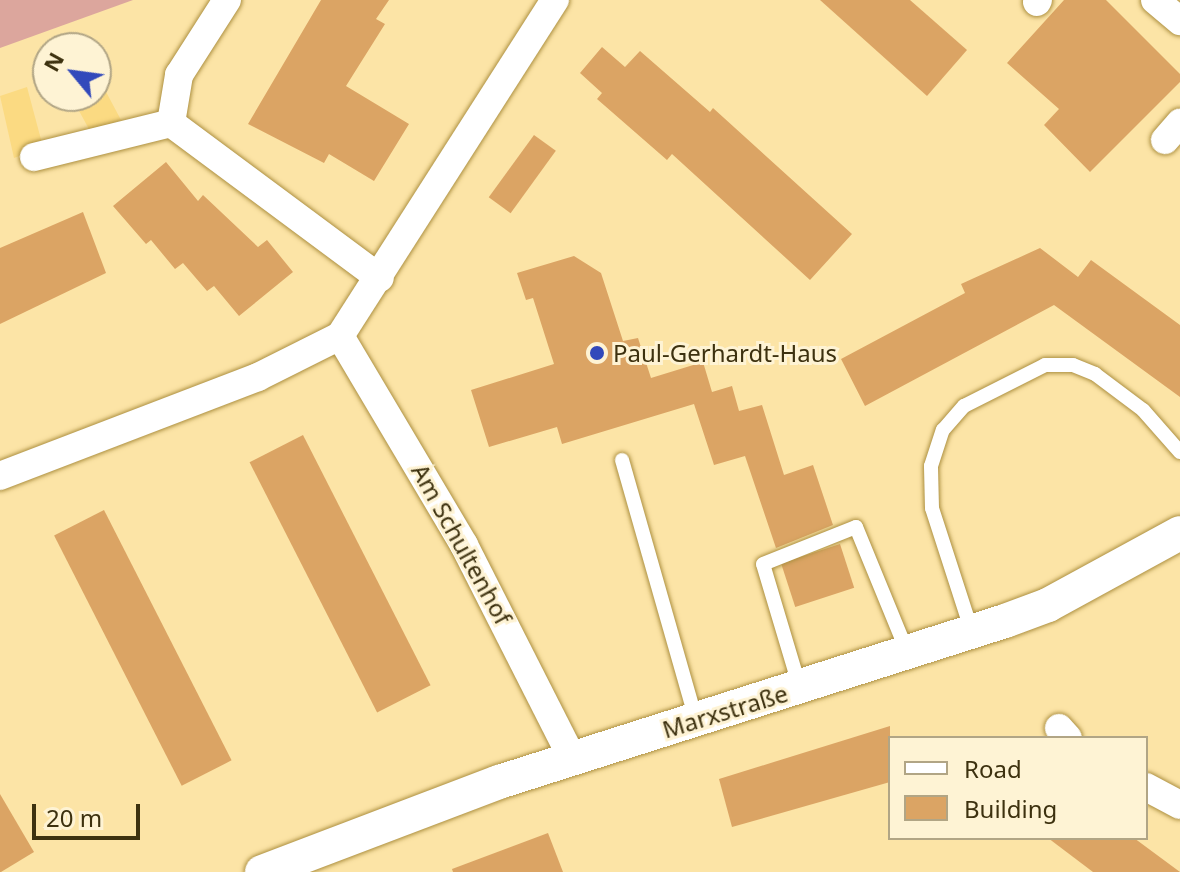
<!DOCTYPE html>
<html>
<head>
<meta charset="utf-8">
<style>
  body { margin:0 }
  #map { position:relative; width:1180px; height:872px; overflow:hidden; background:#fce4a6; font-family:"Noto Sans",sans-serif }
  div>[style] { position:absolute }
  .built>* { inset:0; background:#fbda82 }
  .green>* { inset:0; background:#dca69d }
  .building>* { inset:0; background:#dba464; transform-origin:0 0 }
  .roads { filter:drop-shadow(0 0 2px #ad9041) drop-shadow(0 0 2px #ad9041) }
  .service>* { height:14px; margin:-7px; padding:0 7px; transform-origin:7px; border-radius:7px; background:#fff }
  .minor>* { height:28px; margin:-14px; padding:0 14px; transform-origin:14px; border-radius:14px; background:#fff }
  .tertiary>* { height:34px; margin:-17px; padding:0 17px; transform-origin:17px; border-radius:17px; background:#fff }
  .dots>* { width:22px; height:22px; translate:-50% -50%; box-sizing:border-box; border:4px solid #fef3d4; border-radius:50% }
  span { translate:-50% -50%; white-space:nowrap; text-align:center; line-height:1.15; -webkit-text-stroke:6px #fef3d4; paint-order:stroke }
  .poi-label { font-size:24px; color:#3d310f }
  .left { translate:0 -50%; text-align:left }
  .street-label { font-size:24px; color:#3d310f }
  .legend { position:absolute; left:888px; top:736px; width:260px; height:104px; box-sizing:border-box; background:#fef3d4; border:2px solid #b1a585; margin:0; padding:10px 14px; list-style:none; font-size:24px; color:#3d310f }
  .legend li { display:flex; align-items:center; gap:16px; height:40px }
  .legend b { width:40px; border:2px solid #b1a585 }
  .north { position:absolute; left:32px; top:32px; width:80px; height:80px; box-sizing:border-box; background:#fef3d4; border:2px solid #b1a585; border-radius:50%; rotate:299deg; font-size:22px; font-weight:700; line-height:32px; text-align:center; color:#3d310f }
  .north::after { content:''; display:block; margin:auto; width:28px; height:36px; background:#3249bb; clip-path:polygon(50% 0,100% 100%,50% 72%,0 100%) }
  .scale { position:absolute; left:32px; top:804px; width:108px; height:36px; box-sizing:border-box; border:4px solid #3d310f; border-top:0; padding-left:10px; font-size:24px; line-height:28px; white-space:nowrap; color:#3d310f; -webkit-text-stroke:6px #fef3d4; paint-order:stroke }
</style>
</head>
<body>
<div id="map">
  <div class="built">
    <div style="clip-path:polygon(96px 73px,121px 120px,90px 131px,71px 96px,96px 96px)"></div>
    <div style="clip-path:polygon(27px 87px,43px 147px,14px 158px,0 96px)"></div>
  </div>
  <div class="green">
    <div style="clip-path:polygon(0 0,133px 0,0 48px)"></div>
  </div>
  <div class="building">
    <div style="clip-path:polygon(321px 0,389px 0,376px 19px,385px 24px,346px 86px,409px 124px,374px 181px,329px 154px,324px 163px,248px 124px)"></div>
    <div style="clip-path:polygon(820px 0,910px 0,967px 50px,927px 96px)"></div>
    <div style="clip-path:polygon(1064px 0,1106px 0,1180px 74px,1180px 82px,1090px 172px,1044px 125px,1059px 109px,1007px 63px)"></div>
    <div style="clip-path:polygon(602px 47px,625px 67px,640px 51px,710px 112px,713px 108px,852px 234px,810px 280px,672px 154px,667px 160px,597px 99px,602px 93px,580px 73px)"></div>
    <div style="left:534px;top:135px;width:27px;height:77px;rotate:36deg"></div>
    <div style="clip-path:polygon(166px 162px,198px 201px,203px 195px,258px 247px,267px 240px,293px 272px,239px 316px,214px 286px,207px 291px,183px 263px,175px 269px,151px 240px,146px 244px,113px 206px)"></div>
    <div style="clip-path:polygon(83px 212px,106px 273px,0 324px,0 248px)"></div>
    <div style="clip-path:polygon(1040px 248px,1078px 277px,1091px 260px,1180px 325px,1180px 397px,1054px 305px,865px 406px,841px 359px,965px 293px,961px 284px)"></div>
    <div style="clip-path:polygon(574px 256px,601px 273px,623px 341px,638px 338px,651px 378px,703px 362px,712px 392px,732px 386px,739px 411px,762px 405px,784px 475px,813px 465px,833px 525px,776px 548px,745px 456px,714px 465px,694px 404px,562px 444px,557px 427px,489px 447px,471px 390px,554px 364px,533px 298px,526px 300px,517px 273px)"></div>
    <div style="left:303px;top:435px;width:281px;height:60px;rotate:63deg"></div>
    <div style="left:104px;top:510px;width:281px;height:56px;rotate:63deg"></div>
    <div style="left:840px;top:544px;width:46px;height:62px;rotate:72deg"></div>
    <div style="clip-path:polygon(890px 726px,890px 782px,732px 827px,719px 779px)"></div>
    <div style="clip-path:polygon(0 794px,34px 852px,1px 872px,0 872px)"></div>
    <div style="clip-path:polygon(548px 833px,563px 872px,453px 872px,452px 869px)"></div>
    <div style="clip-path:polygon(1048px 838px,1134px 838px,1180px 872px,1093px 872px)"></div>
  </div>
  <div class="roads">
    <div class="service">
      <div style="left:622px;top:460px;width:269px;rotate:74.1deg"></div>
      <div style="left:972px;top:632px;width:130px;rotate:-107.9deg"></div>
      <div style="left:932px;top:508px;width:42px;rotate:-91.4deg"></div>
      <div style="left:931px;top:466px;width:38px;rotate:-72deg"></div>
      <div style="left:943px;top:430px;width:32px;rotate:-49deg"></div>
      <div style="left:964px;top:406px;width:91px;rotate:-26.8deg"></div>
      <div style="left:1045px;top:365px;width:28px"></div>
      <div style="left:1073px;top:365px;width:24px;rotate:22deg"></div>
      <div style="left:1095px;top:374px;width:60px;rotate:36.9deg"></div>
      <div style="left:1143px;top:410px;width:56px;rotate:48.6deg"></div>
      <div style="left:800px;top:688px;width:129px;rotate:-106.6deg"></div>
      <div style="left:763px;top:564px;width:100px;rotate:-21.7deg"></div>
      <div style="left:856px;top:527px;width:137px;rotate:67.7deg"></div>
    </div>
    <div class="minor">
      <div style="left:1155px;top:0;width:33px;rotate:40deg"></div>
      <div style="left:1037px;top:2px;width:2px;rotate:-63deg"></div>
      <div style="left:171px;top:123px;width:260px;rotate:36.6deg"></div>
      <div style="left:171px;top:123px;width:49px;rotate:-80.5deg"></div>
      <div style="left:179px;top:75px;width:89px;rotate:-57.4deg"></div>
      <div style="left:1165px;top:140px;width:23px;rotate:-49deg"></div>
      <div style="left:34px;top:157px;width:141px;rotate:-13.9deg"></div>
      <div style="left:340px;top:336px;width:243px;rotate:59.3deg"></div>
      <div style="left:464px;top:545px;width:239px;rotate:63.1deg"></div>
      <div style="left:0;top:476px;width:276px;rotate:-21deg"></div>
      <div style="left:258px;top:377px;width:92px;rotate:-26.6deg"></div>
      <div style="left:340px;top:336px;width:399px;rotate:-57.4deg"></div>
      <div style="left:1059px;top:728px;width:13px;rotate:48deg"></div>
      <div style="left:1146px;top:787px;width:38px;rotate:28deg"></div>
    </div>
    <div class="tertiary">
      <div style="left:262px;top:872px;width:254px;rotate:-20.8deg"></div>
      <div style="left:499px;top:782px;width:531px;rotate:-17.65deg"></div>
      <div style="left:1005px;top:621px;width:46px;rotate:-20.4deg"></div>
      <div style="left:1048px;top:605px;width:150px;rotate:-28.6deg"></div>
    </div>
  </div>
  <div class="dots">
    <div style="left:597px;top:353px;background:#3249bb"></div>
  </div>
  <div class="poi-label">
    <span class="left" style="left:613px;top:353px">Paul-Gerhardt-Haus</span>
  </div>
  <div class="street-label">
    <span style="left:462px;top:544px;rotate:61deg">Am Schultenhof</span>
    <span style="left:725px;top:711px;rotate:-17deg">Marxstraße</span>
  </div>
  <ul class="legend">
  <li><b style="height:10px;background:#fff"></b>Road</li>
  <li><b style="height:22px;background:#dba464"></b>Building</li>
  </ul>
  <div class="north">N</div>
  <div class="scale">20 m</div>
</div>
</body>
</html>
